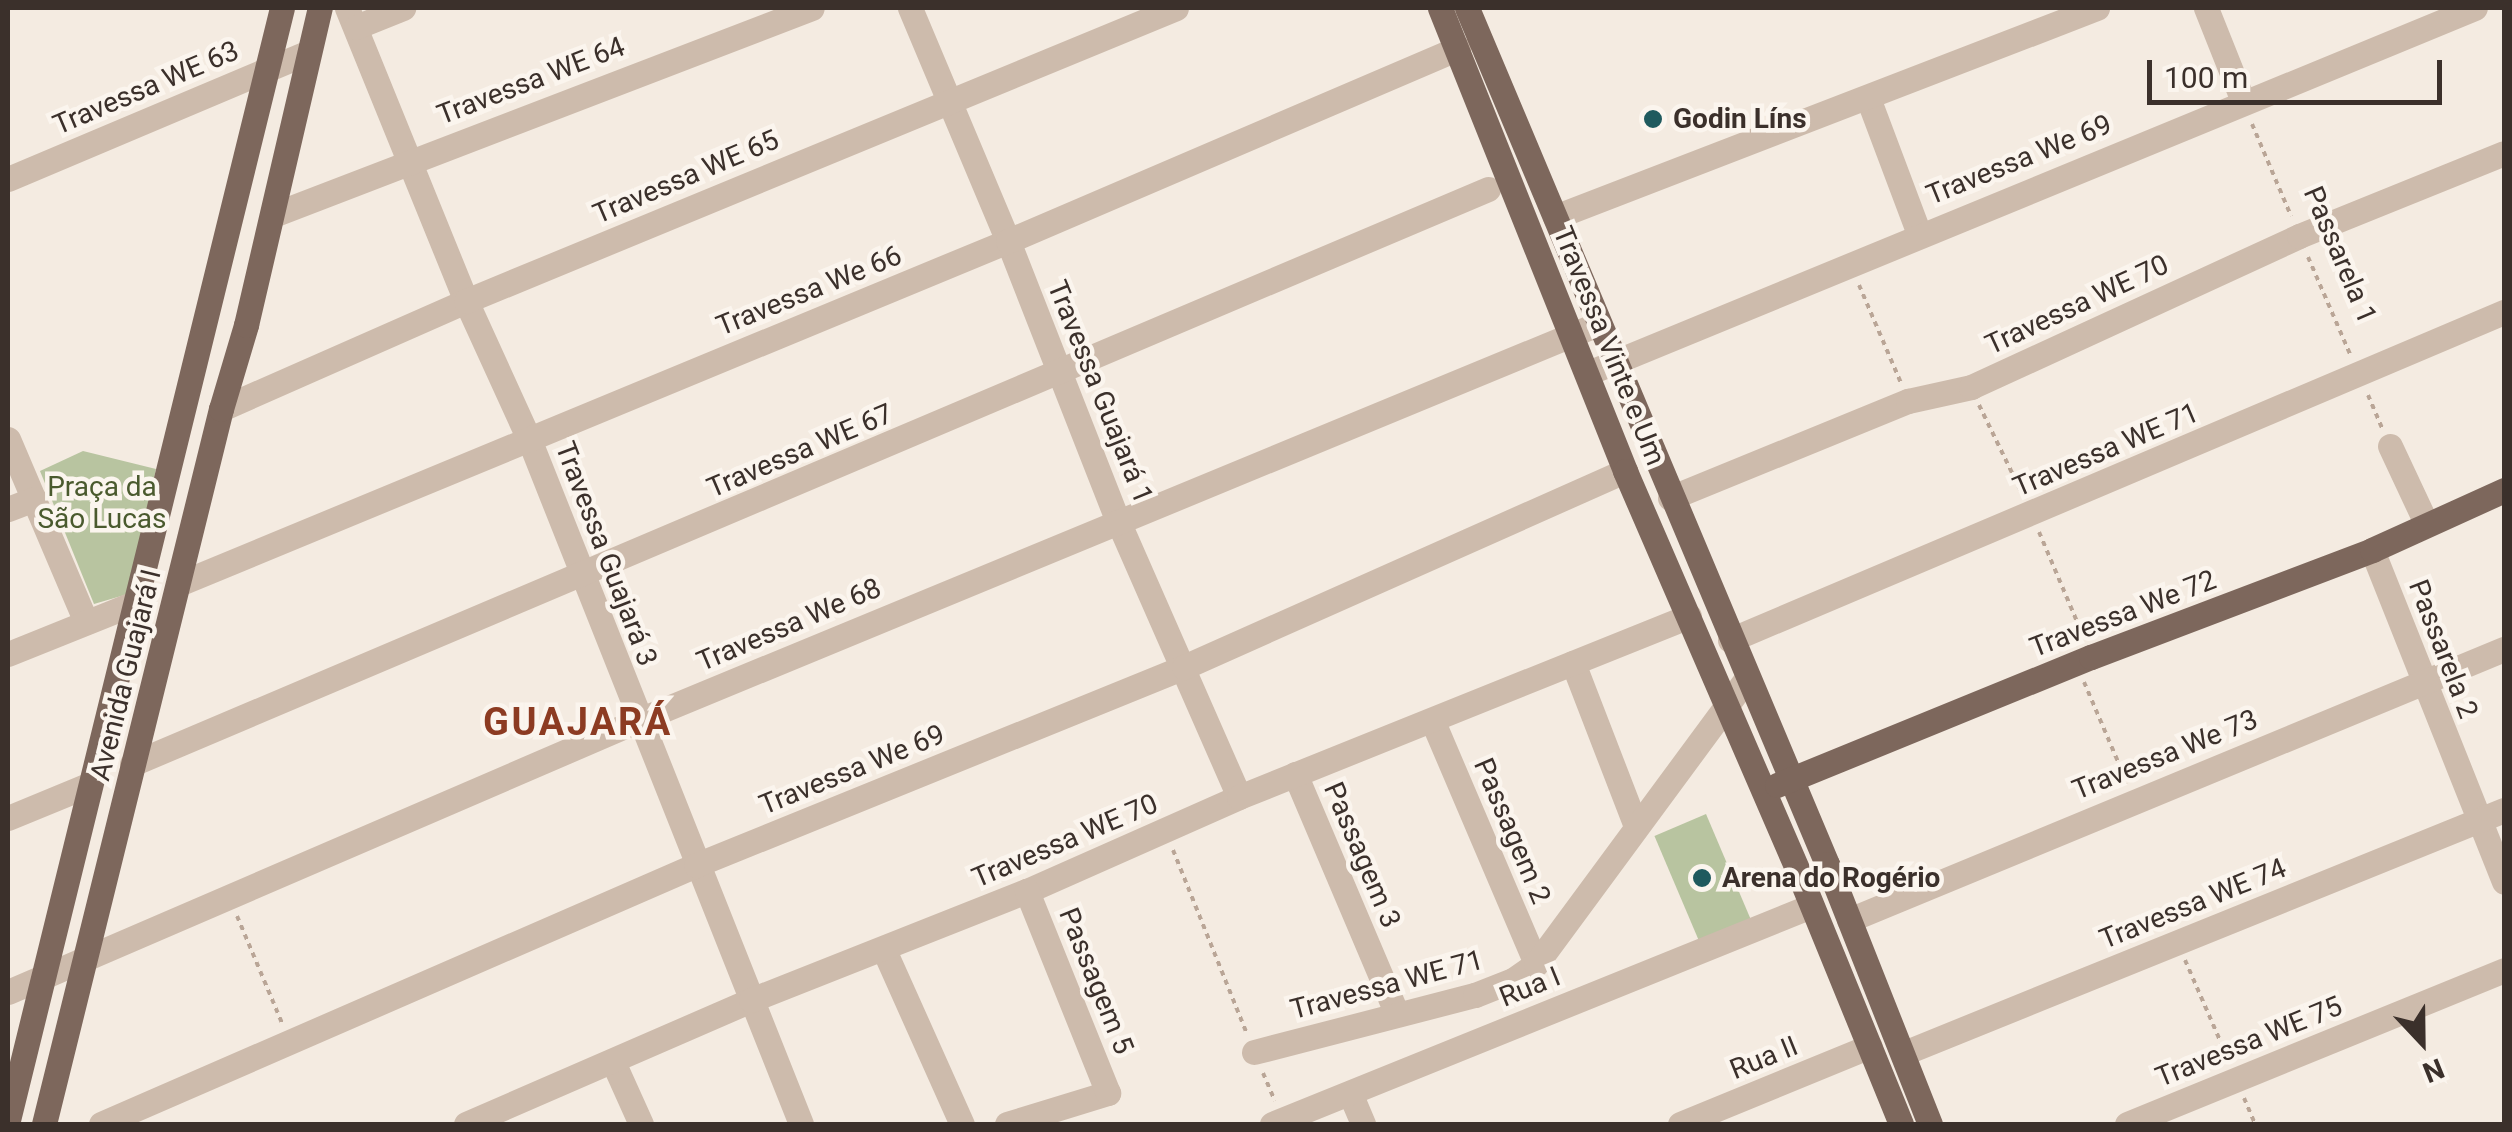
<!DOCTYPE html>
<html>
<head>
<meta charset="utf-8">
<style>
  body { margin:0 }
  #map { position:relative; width:2512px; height:1132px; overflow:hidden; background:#f4ebe1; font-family:Roboto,sans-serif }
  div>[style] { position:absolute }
  .green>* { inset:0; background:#b8c4a0; transform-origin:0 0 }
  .path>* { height:4px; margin-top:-2px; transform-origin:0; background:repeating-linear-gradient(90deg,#b9a596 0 5px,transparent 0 10px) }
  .minor>* { height:25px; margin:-12.5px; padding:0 12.5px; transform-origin:12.5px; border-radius:12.5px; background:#cdbbac }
  .major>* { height:25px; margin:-12.5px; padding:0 12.5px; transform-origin:12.5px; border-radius:12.5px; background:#7d675c }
  .dots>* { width:28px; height:28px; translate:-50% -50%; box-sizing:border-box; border:5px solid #fbf5ee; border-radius:50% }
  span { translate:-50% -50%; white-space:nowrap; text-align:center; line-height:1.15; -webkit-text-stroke:9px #fbf5ee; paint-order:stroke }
  .street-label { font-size:28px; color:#3b302b }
  .poi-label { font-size:28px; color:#3b302b; font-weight:700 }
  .left { translate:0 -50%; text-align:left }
  .park-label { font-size:28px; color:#4a5a2e }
  .district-label { font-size:38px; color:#8c3b22; font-weight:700; letter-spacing:2.5px }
  .frame { position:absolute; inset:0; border:10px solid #3b302b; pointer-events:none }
  .north { position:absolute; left:2372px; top:992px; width:100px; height:100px; -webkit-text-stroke:8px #fbf5ee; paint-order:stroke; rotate:158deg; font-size:28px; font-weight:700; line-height:40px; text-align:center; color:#3b302b }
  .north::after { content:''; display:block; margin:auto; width:35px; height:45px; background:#3b302b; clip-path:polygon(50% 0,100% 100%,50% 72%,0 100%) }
  .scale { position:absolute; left:2147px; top:60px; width:295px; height:45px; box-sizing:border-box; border:5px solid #3b302b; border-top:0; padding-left:12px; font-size:30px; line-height:35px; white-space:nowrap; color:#3b302b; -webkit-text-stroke:8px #fbf5ee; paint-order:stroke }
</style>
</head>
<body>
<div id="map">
  <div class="green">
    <div style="clip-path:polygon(83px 451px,156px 469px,128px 594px,94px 604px,40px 471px)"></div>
    <div style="left:1706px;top:814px;width:116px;height:56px;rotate:67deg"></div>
  </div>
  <div class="path">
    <div style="left:2252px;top:124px;width:100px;rotate:67deg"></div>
    <div style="left:2308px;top:257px;width:106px;rotate:66.6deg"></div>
    <div style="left:1859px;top:285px;width:107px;rotate:66.8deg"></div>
    <div style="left:2368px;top:395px;width:36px;rotate:67deg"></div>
    <div style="left:1979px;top:405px;width:96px;rotate:64deg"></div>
    <div style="left:2039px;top:532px;width:115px;rotate:67deg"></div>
    <div style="left:2084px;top:682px;width:110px;rotate:66.9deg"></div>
    <div style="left:1173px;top:850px;width:196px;rotate:68.1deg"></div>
    <div style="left:237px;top:916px;width:116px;rotate:67.2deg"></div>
    <div style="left:2185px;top:960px;width:110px;rotate:66.5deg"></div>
    <div style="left:1263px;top:1073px;width:30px;rotate:67deg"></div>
    <div style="left:2244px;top:1098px;width:28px;rotate:67deg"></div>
  </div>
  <div class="minor">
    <div style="left:347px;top:8px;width:316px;rotate:67.9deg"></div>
    <div style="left:466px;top:301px;width:152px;rotate:65.5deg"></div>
    <div style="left:529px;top:439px;width:737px;rotate:68.34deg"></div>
    <div style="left:910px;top:8px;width:253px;rotate:67.2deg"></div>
    <div style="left:1008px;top:241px;width:301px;rotate:68.6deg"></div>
    <div style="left:1118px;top:521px;width:301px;rotate:66.3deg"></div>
    <div style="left:2206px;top:8px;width:100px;rotate:68.3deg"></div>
    <div style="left:356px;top:27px;width:51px;rotate:-22deg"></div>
    <div style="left:1868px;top:98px;width:145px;rotate:69.4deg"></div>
    <div style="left:8px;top:179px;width:324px;rotate:-22.9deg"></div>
    <div style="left:273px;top:215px;width:577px;rotate:-21.01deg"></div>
    <div style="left:1555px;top:217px;width:581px;rotate:-21.09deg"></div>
    <div style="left:1588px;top:373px;width:959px;rotate:-22.37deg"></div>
    <div style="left:221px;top:409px;width:268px;rotate:-23.8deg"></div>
    <div style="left:466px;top:301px;width:768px;rotate:-22.42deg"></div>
    <div style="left:8px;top:439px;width:199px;rotate:66.9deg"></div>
    <div style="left:2390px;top:446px;width:85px;rotate:64.9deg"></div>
    <div style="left:1670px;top:498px;width:257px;rotate:-22.2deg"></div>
    <div style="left:1908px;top:401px;width:65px;rotate:-12.5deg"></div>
    <div style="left:1971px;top:387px;width:361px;rotate:-24.7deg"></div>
    <div style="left:2299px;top:236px;width:221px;rotate:-22deg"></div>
    <div style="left:8px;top:509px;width:28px;rotate:-21deg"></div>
    <div style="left:2372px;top:550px;width:357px;rotate:68.3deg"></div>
    <div style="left:181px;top:583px;width:895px;rotate:-22.47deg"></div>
    <div style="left:1008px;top:241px;width:490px;rotate:-23.2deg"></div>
    <div style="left:1730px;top:640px;width:841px;rotate:-22.97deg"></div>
    <div style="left:8px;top:654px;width:137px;rotate:-21.9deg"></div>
    <div style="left:1573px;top:663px;width:175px;rotate:68.9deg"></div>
    <div style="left:1433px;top:722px;width:263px;rotate:66.9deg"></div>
    <div style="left:132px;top:764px;width:1473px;rotate:-22.98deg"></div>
    <div style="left:1295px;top:774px;width:261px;rotate:67deg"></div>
    <div style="left:8px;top:818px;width:87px;rotate:-22.4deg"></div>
    <div style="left:1849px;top:920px;width:709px;rotate:-22.48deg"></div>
    <div style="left:884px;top:950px;width:191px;rotate:65.9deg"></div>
    <div style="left:8px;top:992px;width:687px;rotate:-23.32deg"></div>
    <div style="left:639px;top:720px;width:1038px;rotate:-22.44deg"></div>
    <div style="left:1254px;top:1052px;width:228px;rotate:-14.5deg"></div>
    <div style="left:1475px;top:995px;width:41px;rotate:-21.5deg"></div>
    <div style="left:1513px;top:980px;width:28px;rotate:-35deg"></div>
    <div style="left:1536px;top:964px;width:354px;rotate:-53.6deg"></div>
    <div style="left:1904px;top:1053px;width:647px;rotate:-22.05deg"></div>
    <div style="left:614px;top:1064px;width:66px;rotate:65.8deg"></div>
    <div style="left:1350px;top:1093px;width:34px;rotate:67deg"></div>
    <div style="left:101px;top:1124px;width:649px;rotate:-23.52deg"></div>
    <div style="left:696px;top:865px;width:527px;rotate:-22.08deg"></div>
    <div style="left:1184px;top:667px;width:483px;rotate:-24deg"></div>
    <div style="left:466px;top:1124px;width:311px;rotate:-23.5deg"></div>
    <div style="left:751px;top:1000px;width:297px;rotate:-21.6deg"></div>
    <div style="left:1027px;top:891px;width:232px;rotate:-23.9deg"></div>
    <div style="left:1239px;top:797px;width:485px;rotate:-21.9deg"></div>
    <div style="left:1007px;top:1124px;width:106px;rotate:-17.1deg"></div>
    <div style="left:1108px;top:1093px;width:218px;rotate:-111.9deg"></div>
    <div style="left:1272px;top:1124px;width:581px;rotate:-22.02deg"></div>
    <div style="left:1680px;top:1124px;width:205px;rotate:-22.3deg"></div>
    <div style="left:2127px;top:1124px;width:407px;rotate:-22.2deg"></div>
  </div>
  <div class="major">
    <div style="left:1440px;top:8px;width:499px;rotate:68.2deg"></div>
    <div style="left:1625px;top:471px;width:439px;rotate:66.6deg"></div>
    <div style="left:1799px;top:874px;width:270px;rotate:67.8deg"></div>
    <div style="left:1467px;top:8px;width:929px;rotate:67.19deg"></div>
    <div style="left:1827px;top:864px;width:280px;rotate:68.4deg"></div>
    <div style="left:1777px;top:785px;width:339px;rotate:-22.2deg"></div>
    <div style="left:2091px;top:657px;width:301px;rotate:-20.8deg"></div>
    <div style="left:2372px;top:550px;width:145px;rotate:-24.4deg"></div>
    <div style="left:8px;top:1120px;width:1145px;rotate:-76.16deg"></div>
    <div style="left:44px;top:1124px;width:737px;rotate:-76.1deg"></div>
    <div style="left:221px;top:409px;width:88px;rotate:-73.4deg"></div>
    <div style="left:246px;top:325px;width:326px;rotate:-76.9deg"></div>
  </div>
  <div class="dots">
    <div style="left:1653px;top:119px;background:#1f5a5e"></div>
    <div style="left:1702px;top:878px;background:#1f5a5e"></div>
  </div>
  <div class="street-label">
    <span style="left:531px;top:81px;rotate:-21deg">Travessa WE 64</span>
    <span style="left:146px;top:88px;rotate:-23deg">Travessa WE 63</span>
    <span style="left:2019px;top:160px;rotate:-22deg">Travessa We 69</span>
    <span style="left:686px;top:177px;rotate:-23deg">Travessa WE 65</span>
    <span style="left:2340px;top:255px;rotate:67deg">Passarela 1</span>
    <span style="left:809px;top:291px;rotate:-22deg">Travessa We 66</span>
    <span style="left:2077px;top:305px;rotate:-25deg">Travessa WE 70</span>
    <span style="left:1609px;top:346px;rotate:68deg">Travessa Vinte e Um</span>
    <span style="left:1100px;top:392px;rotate:68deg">Travessa Guajará 1</span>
    <span style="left:2106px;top:450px;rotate:-23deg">Travessa WE 71</span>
    <span style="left:800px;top:451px;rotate:-23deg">Travessa WE 67</span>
    <span style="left:606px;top:554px;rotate:69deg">Travessa Guajará 3</span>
    <span style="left:2123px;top:614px;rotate:-21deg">Travessa We 72</span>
    <span style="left:789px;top:625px;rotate:-23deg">Travessa We 68</span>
    <span style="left:2443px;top:649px;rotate:69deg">Passarela 2</span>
    <span style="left:126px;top:675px;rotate:-76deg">Avenida Guajará I</span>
    <span style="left:2165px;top:755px;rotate:-22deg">Travessa We 73</span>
    <span style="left:852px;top:770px;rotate:-22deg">Travessa We 69</span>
    <span style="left:1512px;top:831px;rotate:67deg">Passagem 2</span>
    <span style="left:1065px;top:841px;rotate:-23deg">Travessa WE 70</span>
    <span style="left:1362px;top:855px;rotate:67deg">Passagem 3</span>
    <span style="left:2193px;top:904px;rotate:-22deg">Travessa WE 74</span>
    <span style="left:1096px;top:981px;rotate:68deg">Passagem 5</span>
    <span style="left:1387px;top:985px;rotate:-15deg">Travessa WE 71</span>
    <span style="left:1530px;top:987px;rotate:-22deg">Rua I</span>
    <span style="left:2249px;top:1042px;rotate:-22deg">Travessa WE 75</span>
    <span style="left:1764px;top:1058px;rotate:-22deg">Rua II</span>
  </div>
  <div class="poi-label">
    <span class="left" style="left:1673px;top:119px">Godin Líns</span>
    <span class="left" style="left:1722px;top:878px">Arena do Rogério</span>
  </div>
  <div class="park-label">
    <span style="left:102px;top:503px">Praça da<br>São Lucas</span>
  </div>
  <div class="district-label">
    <span style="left:578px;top:723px">GUAJARÁ</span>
  </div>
  <div class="frame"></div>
  <div class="north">N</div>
  <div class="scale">100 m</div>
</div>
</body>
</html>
